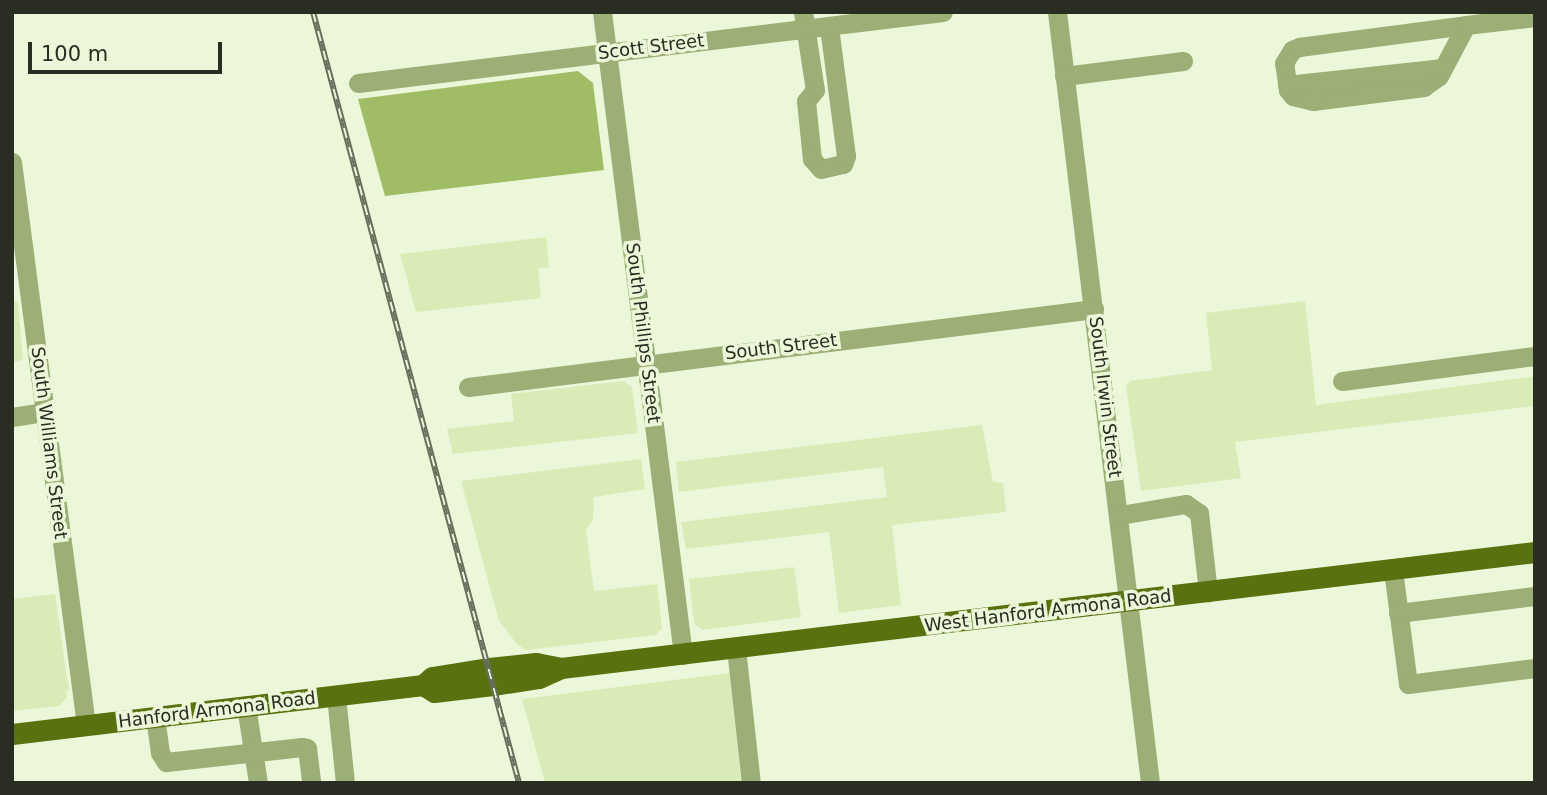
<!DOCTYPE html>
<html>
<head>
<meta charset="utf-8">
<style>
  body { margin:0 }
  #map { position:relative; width:1547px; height:795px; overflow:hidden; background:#ebf7d8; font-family:"DejaVu Sans",sans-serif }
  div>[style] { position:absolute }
  .green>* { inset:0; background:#d9ecb8 }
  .water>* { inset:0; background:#a0bd65 }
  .minor>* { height:19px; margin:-9.5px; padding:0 9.5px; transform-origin:9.5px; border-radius:9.5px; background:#9baf76 }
  .major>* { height:21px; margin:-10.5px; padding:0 10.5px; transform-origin:10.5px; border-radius:10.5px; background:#597210 }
  .rail>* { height:6px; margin-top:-3px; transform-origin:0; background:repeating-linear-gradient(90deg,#ebf7d8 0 10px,#676e5c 0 20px); box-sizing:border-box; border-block:2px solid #676e5c }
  span { translate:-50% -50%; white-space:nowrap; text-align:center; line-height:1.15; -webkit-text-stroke:7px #ebf7d8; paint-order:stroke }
  .street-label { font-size:18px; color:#292d22 }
  .frame { position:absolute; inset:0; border:14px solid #292d22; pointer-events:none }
  .scale { position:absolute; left:28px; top:42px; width:194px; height:32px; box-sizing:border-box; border:4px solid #292d22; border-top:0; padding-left:9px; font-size:21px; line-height:24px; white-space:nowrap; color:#292d22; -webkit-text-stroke:5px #ebf7d8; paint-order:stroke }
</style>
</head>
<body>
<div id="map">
  <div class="green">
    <div style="clip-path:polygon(546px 237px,549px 267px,538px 269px,541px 298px,416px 312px,400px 254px)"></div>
    <div style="clip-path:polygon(12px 301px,18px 301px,23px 360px,12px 362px)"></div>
    <div style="clip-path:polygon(1305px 301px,1316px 405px,1535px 376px,1535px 406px,1235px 442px,1241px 478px,1141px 491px,1126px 386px,1130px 381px,1212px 370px,1206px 313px)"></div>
    <div style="clip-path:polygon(623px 381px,632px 387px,638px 433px,453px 454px,447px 429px,514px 421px,511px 394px)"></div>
    <div style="clip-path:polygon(982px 425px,993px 482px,1003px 483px,1006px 512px,892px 525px,901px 605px,839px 613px,829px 532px,686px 549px,681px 522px,887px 497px,883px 467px,679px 492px,676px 462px)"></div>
    <div style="clip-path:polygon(641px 459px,645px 489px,594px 497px,593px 520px,586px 530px,594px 591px,657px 584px,662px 628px,656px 635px,526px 650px,517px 644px,499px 621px,461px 481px)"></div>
    <div style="clip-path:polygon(794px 567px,801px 617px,703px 630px,694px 624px,689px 579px)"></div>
    <div style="clip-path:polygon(55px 594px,69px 691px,66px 691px,67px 697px,59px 706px,12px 711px,12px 599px)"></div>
    <div style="clip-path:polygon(730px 673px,741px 783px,545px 783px,522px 699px)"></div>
  </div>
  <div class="water">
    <div style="clip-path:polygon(578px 71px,593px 83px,604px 170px,385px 196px,358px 99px)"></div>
  </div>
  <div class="minor">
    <div style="left:602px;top:12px;width:648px;rotate:82.82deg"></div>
    <div style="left:803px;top:12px;width:79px;rotate:81.3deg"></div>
    <div style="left:815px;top:90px;width:14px;rotate:129deg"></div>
    <div style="left:806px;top:101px;width:58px;rotate:84.1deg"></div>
    <div style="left:812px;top:159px;width:13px;rotate:48deg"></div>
    <div style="left:821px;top:169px;width:23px;rotate:-13deg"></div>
    <div style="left:843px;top:164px;width:9px;rotate:-69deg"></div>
    <div style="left:846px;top:156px;width:131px;rotate:-97.5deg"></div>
    <div style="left:1057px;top:12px;width:777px;rotate:83.12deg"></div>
    <div style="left:1466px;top:25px;width:58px;rotate:117.9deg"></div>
    <div style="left:1439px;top:76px;width:19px;rotate:144deg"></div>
    <div style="left:1424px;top:87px;width:112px;rotate:172.8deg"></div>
    <div style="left:1313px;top:101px;width:21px;rotate:-166deg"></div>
    <div style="left:1293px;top:96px;width:8px;rotate:-130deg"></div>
    <div style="left:1288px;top:90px;width:27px;rotate:-98deg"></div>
    <div style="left:1284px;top:63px;width:15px;rotate:-58deg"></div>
    <div style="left:1292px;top:50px;width:8px;rotate:-23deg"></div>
    <div style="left:1299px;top:47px;width:168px;rotate:-7.5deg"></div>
    <div style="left:1466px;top:25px;width:69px;rotate:-6.6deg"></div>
    <div style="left:1064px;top:76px;width:120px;rotate:-7.2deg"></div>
    <div style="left:358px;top:83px;width:589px;rotate:-6.92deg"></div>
    <div style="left:1287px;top:85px;width:157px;rotate:-6.2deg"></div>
    <div style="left:12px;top:162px;width:568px;rotate:82.51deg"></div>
    <div style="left:1342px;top:381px;width:195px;rotate:-7.4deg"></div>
    <div style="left:468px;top:387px;width:631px;rotate:-7.1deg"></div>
    <div style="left:12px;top:417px;width:33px;rotate:-9deg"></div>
    <div style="left:1120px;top:515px;width:67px;rotate:-9.5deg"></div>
    <div style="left:1186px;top:504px;width:16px;rotate:35deg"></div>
    <div style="left:1199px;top:513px;width:80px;rotate:83.5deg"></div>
    <div style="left:1393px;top:570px;width:115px;rotate:82.5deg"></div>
    <div style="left:1408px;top:684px;width:128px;rotate:-7.2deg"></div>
    <div style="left:1398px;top:613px;width:138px;rotate:-7.1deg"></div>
    <div style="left:736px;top:648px;width:136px;rotate:83.7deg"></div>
    <div style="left:336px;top:696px;width:87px;rotate:84.1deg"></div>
    <div style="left:246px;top:706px;width:78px;rotate:81.1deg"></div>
    <div style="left:155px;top:717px;width:36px;rotate:82deg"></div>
    <div style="left:160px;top:753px;width:11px;rotate:56deg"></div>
    <div style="left:166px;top:762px;width:137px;rotate:-6.3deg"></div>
    <div style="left:302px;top:747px;width:5px;rotate:11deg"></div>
    <div style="left:307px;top:748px;width:35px;rotate:83deg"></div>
  </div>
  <div class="major">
    <div style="left:423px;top:685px;width:13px;rotate:32deg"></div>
    <div style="left:434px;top:692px;width:59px;rotate:-6.8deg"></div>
    <div style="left:493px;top:685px;width:47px;rotate:-8.7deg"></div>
    <div style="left:539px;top:678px;width:24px;rotate:-24deg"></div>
    <div style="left:561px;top:668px;width:981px;rotate:-6.79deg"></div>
    <div style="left:12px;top:734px;width:414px;rotate:-6.8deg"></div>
    <div style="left:423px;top:685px;width:12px;rotate:-42deg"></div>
    <div style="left:432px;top:677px;width:58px;rotate:-9deg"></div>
    <div style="left:489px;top:668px;width:47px;rotate:-6.1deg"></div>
    <div style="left:536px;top:663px;width:25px;rotate:11deg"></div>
  </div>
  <div class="rail">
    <div style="left:313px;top:12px;width:798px;rotate:75.04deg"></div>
  </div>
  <div class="street-label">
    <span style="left:651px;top:47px;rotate:-7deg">Scott Street</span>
    <span style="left:643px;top:333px;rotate:83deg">South Phillips Street</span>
    <span style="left:781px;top:347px;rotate:-7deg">South Street</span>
    <span style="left:1105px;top:397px;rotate:83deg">South Irwin Street</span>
    <span style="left:49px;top:443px;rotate:83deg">South Williams Street</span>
    <span style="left:1048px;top:611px;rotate:-7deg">West Hanford Armona Road</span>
    <span style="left:217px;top:710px;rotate:-7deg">Hanford Armona Road</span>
  </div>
  <div class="frame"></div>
  <div class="scale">100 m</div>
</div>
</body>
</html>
